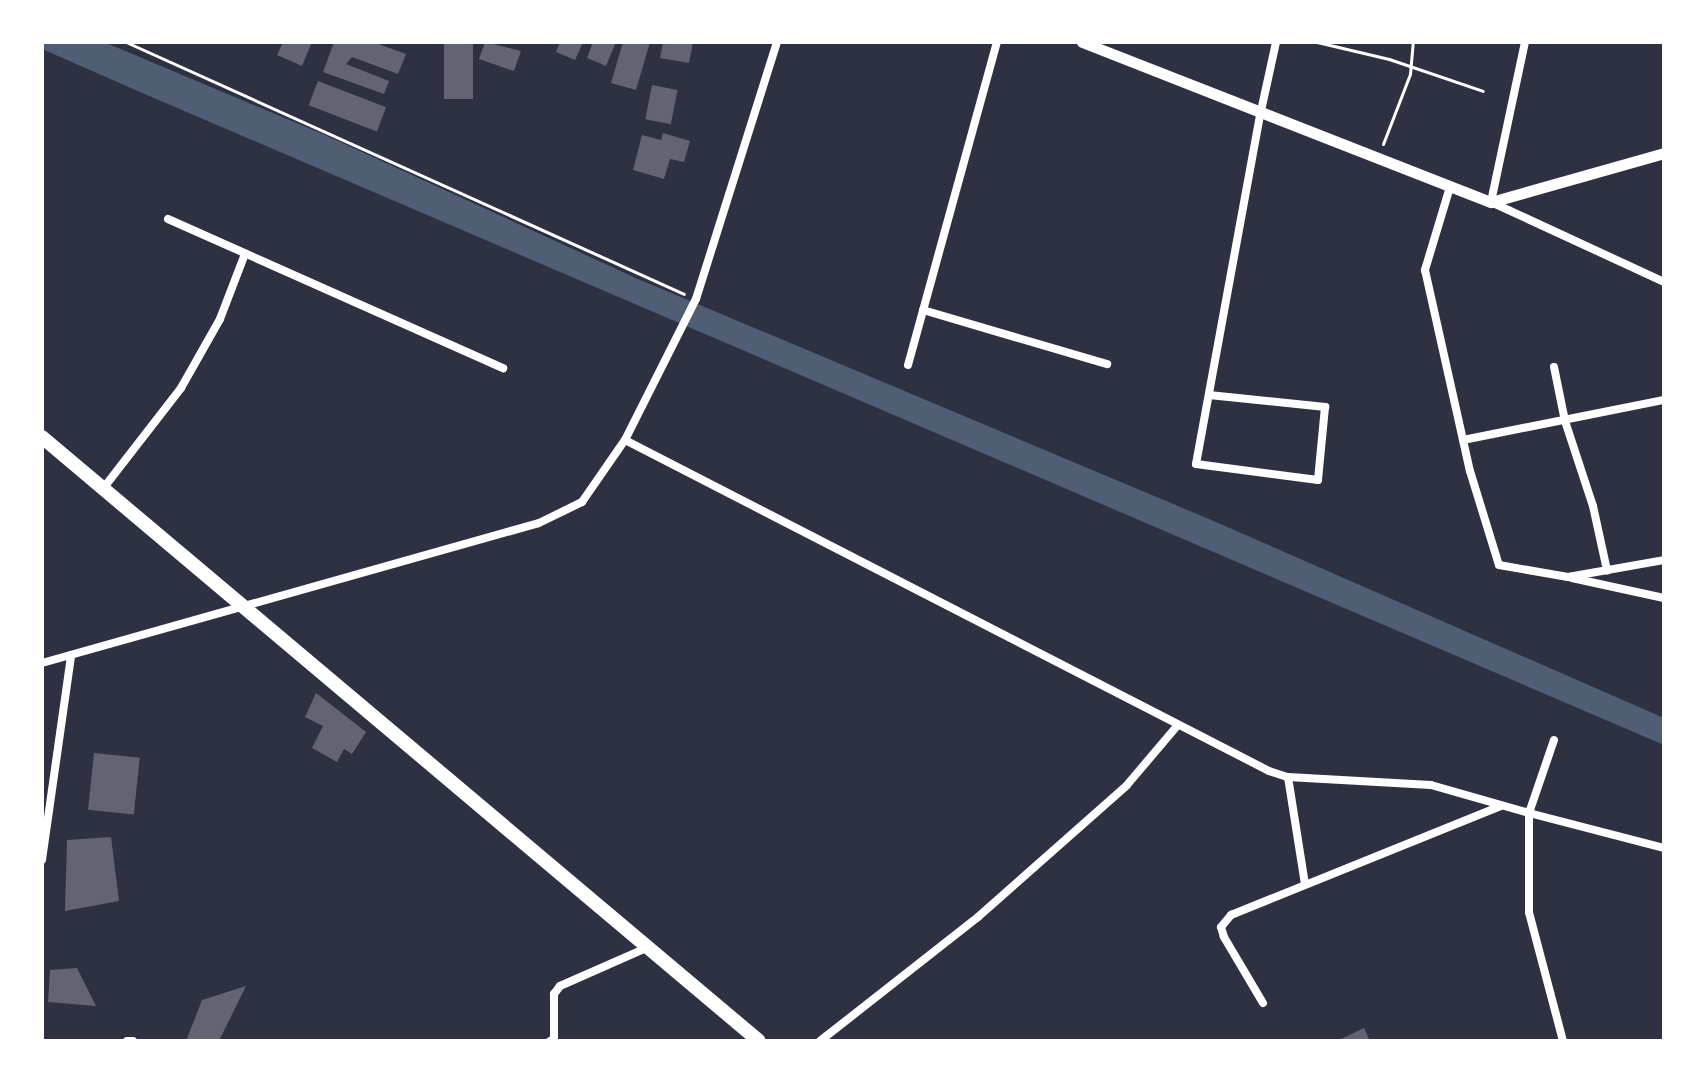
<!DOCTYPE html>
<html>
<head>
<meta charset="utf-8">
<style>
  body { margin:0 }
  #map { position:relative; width:1706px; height:1083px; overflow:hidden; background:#2d3142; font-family:"Open Sans",sans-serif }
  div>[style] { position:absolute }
  .water>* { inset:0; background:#4f5d75 }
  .building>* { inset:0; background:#626471; transform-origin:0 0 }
  .path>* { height:3px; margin:-1.5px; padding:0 1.5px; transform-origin:1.5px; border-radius:1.5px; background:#fff }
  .minor>* { height:8px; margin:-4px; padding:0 4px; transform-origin:4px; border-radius:4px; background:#fff }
  .tertiary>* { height:11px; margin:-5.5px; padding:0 5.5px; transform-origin:5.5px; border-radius:5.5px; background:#fff }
  .primary>* { height:14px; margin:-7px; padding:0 7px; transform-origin:7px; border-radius:7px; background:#fff }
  span { translate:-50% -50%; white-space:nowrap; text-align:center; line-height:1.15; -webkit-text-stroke:8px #fff; paint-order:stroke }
  .frame { position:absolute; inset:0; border:44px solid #fff; pointer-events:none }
</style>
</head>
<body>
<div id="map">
  <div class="water">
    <div style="clip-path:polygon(42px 42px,104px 42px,325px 135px,638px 279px,1209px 519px,1664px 718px,1664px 745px,140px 92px,42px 49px)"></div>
  </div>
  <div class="building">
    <div style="clip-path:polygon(283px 42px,312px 42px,302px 66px,277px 55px)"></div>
    <div style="clip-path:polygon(334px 42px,373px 42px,406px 54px,398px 74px,352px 57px,346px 64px,389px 81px,384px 94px,323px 72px)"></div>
    <div style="left:444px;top:42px;width:29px;height:57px"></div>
    <div style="clip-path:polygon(485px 42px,521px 51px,514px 71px,479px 59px)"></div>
    <div style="clip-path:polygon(560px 42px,583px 42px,575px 60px,556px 52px)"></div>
    <div style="clip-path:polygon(593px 42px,616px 42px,606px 66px,587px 58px)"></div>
    <div style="clip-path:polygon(623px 42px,650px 42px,636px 90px,611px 83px)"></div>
    <div style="clip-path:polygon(663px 42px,693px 42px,689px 63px,660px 58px)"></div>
    <div style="left:318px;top:81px;width:73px;height:26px;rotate:21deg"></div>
    <div style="left:652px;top:85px;width:26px;height:35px;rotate:11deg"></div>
    <div style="clip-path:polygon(663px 133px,690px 141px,684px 162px,670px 159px,664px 179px,633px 170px,642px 135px,661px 140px)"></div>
    <div style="clip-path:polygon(316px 693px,366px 732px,352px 754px,344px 749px,337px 762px,312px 748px,323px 726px,305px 717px)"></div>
    <div style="left:94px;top:753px;width:46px;height:57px;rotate:6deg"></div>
    <div style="clip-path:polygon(111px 837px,119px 901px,65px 911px,67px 840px)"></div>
    <div style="clip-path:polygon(77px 968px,96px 1006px,48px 1002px,50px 970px)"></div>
    <div style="clip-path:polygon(246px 986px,219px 1041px,186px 1041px,202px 1000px)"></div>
    <div style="clip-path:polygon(1364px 1028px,1370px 1041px,1337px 1041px)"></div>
  </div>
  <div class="path">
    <div style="left:126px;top:42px;width:612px;rotate:24.3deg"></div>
    <div style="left:1317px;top:42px;width:74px;rotate:13.3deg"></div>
    <div style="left:1389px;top:59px;width:99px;rotate:18.8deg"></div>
    <div style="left:1383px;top:144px;width:75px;rotate:-68.9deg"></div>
    <div style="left:1410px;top:74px;width:32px;rotate:-85deg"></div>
  </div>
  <div class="minor">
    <div style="left:1525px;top:42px;width:164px;rotate:102deg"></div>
    <div style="left:1491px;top:202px;width:191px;rotate:24.8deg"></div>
    <div style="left:1450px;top:187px;width:87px;rotate:106.8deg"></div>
    <div style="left:1425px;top:270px;width:206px;rotate:77.4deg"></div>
    <div style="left:1470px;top:471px;width:98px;rotate:72.9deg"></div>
    <div style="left:1499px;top:565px;width:70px;rotate:9.9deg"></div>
    <div style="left:1568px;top:577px;width:97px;rotate:-10deg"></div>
    <div style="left:168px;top:219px;width:367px;rotate:24deg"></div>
    <div style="left:923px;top:310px;width:192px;rotate:16.4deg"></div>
    <div style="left:908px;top:365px;width:335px;rotate:-74.6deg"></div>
    <div style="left:1554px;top:367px;width:55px;rotate:78.5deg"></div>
    <div style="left:1565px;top:421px;width:89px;rotate:71.8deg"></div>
    <div style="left:1593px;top:506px;width:66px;rotate:77.7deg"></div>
    <div style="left:1209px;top:395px;width:117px;rotate:5.9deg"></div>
    <div style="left:1325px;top:407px;width:73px;rotate:95.5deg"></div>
    <div style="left:1318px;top:480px;width:123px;rotate:-172.5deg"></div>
    <div style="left:1196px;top:464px;width:359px;rotate:-79.6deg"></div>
    <div style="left:1261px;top:111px;width:71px;rotate:-77.7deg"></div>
    <div style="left:625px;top:440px;width:724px;rotate:27.2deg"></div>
    <div style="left:1269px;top:771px;width:20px;rotate:18deg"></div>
    <div style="left:1288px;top:777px;width:143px;rotate:3.2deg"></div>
    <div style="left:1431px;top:785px;width:102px;rotate:15.9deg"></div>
    <div style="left:1529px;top:813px;width:77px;rotate:-71.1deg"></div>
    <div style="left:1463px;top:440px;width:205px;rotate:-11.3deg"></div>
    <div style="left:102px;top:490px;width:129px;rotate:-52.2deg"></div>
    <div style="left:181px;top:388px;width:79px;rotate:-60.5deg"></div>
    <div style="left:220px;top:319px;width:70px;rotate:-69deg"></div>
    <div style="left:1572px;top:578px;width:94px;rotate:12.3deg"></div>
    <div style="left:42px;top:663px;width:516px;rotate:-15.73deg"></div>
    <div style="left:539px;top:523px;width:48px;rotate:-26deg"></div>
    <div style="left:582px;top:502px;width:75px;rotate:-55.3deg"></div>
    <div style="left:625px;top:440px;width:158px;rotate:-63.3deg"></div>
    <div style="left:696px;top:299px;width:269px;rotate:-72.5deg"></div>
    <div style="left:1288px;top:777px;width:108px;rotate:81deg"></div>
    <div style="left:42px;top:860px;width:207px;rotate:-81.9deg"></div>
    <div style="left:1263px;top:1003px;width:77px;rotate:-120.6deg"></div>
    <div style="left:1224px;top:937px;width:10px;rotate:-107deg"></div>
    <div style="left:1221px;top:927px;width:16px;rotate:-50deg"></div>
    <div style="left:1231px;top:915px;width:291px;rotate:-22deg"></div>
    <div style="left:127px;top:1041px;width:6px"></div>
    <div style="left:550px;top:1041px;width:4px;rotate:-27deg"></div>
    <div style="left:554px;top:1039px;width:45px;rotate:-90deg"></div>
    <div style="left:554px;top:994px;width:10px;rotate:-53deg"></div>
    <div style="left:560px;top:986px;width:94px;rotate:-23.8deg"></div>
    <div style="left:820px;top:1041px;width:201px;rotate:-38.1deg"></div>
    <div style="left:978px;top:917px;width:199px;rotate:-41.5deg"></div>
    <div style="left:1127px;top:785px;width:77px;rotate:-49.7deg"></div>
    <div style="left:1563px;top:1041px;width:133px;rotate:-104.8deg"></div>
    <div style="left:1529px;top:912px;width:99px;rotate:-90deg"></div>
    <div style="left:1529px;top:813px;width:139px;rotate:14.5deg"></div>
  </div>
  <div class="tertiary">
    <div style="left:1082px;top:42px;width:439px;rotate:21.4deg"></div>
    <div style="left:1491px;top:202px;width:180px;rotate:-15.8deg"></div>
  </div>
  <div class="primary">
    <div style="left:42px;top:437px;width:937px;rotate:40.11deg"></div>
  </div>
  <div class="frame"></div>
</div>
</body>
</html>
